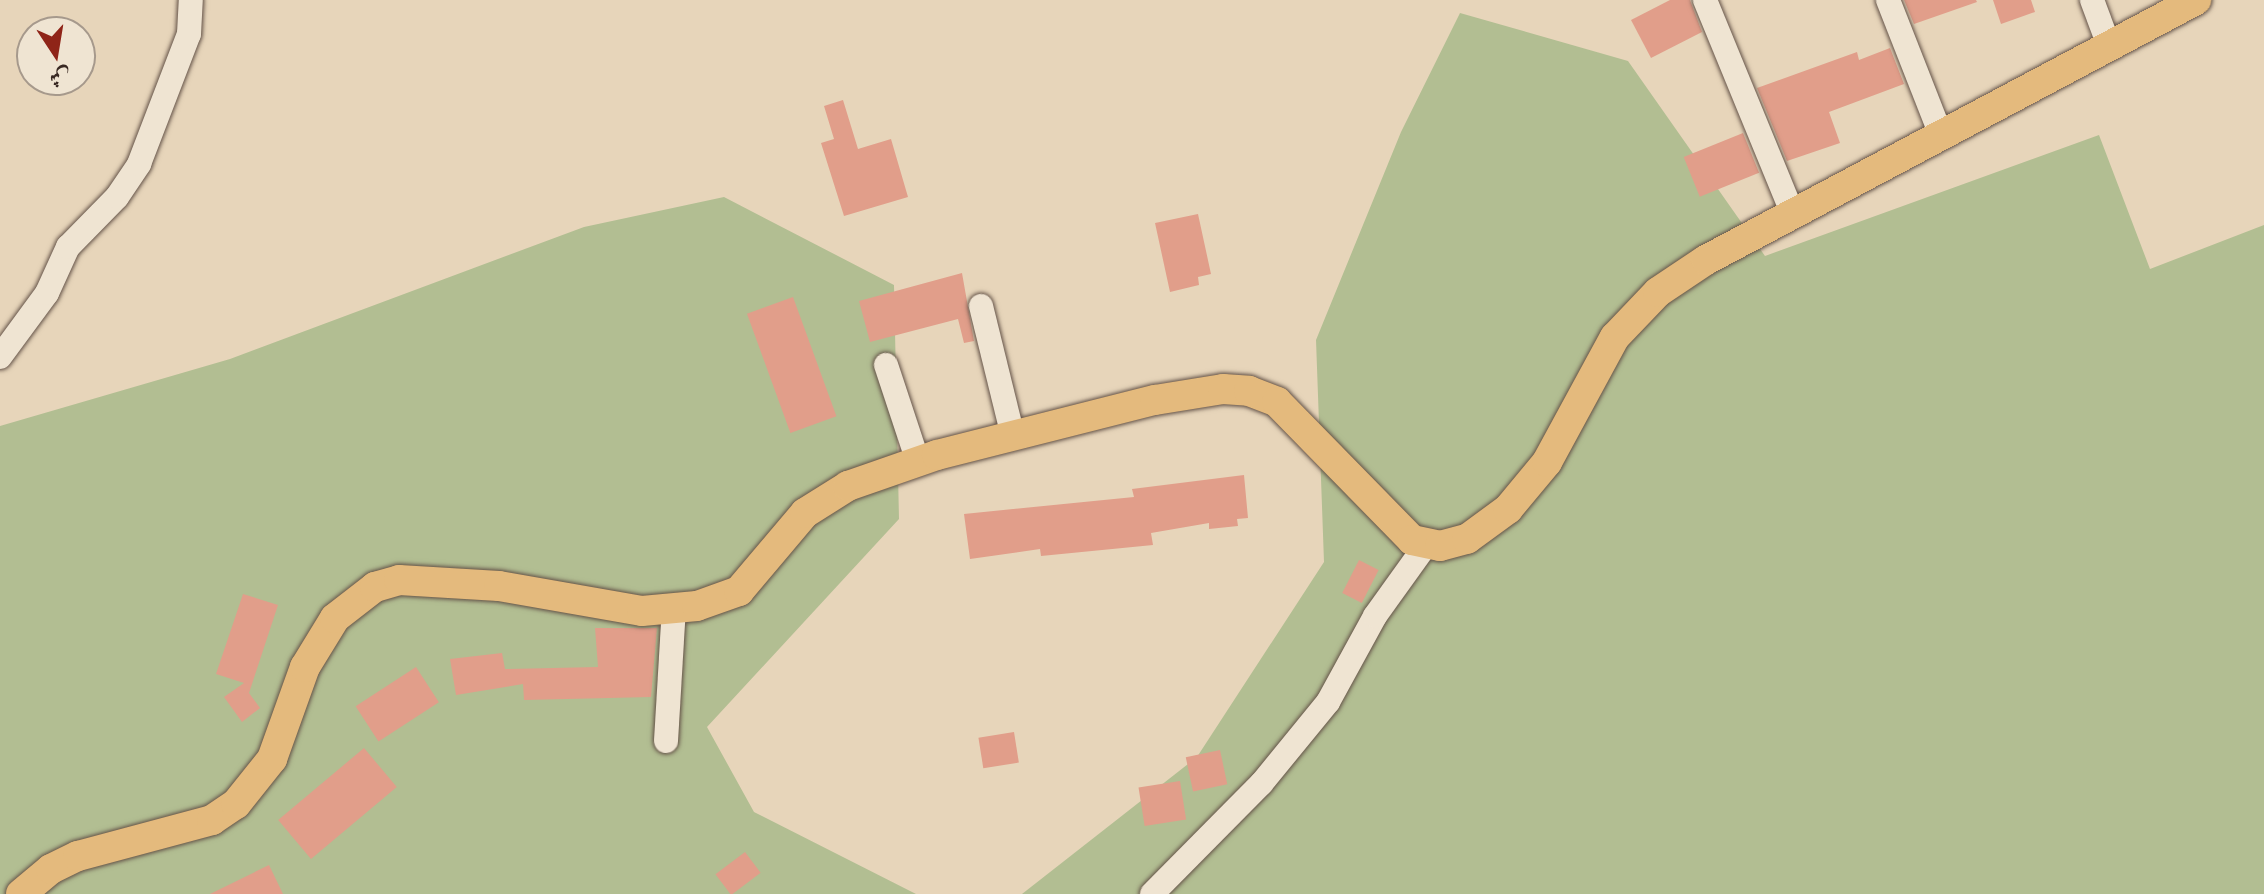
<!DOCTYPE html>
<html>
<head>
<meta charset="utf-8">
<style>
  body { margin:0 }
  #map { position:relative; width:2264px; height:894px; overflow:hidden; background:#e7d5ba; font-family:Cardo,Amiri,serif }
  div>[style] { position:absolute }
  .green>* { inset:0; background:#b2be92 }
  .building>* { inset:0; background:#e19e8a; transform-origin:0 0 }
  .roads { filter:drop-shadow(0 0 2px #645348) drop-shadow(0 0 2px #645348) }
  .minor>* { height:24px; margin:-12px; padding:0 12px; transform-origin:12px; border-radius:12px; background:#efe4d2 }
  .major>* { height:30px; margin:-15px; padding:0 15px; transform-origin:15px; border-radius:15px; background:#e4ba7d }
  span { translate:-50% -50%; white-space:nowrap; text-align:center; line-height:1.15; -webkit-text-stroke:8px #efe4d2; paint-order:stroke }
  .north { position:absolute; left:16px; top:16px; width:80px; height:80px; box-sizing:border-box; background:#efe4d2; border:2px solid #a6998c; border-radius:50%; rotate:168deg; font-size:22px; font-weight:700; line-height:32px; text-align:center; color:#382822 }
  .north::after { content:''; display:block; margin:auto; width:28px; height:36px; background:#8f2418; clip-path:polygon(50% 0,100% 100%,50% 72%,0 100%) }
</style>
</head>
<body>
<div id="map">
  <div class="green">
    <div style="clip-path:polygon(1460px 13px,1628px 61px,1765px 256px,2099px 135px,2150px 269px,2264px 225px,2264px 894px,1022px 894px,1197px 757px,1324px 562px,1316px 340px,1401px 132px)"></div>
    <div style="clip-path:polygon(724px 197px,894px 285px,899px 519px,707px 727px,754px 812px,916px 894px,0 894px,0 426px,230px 359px,584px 227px)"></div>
  </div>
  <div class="building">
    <div style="clip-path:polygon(1670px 0,1690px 0,1702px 32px,1651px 58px,1631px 20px)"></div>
    <div style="clip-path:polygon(1904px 0,1976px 0,1977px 2px,1914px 24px)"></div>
    <div style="clip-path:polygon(1993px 0,2031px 0,2035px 12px,2001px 24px)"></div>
    <div style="clip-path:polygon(1890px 48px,1904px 84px,1829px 112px,1840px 143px,1787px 161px,1757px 88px,1857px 52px,1859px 60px)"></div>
    <div style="clip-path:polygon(843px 100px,858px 149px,891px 139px,908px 197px,844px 216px,821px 143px,834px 139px,824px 106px)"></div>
    <div style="left:1743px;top:133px;width:43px;height:64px;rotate:68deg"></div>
    <div style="clip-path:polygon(1198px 214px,1211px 274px,1198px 277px,1199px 285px,1170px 292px,1155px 223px)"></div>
    <div style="clip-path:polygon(962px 273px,974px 341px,964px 343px,958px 319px,870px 342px,859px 301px)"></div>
    <div style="left:793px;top:297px;width:127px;height:49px;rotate:70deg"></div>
    <div style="clip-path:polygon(1244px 475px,1248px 518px,1237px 519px,1238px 526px,1209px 529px,1209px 523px,1151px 533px,1153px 545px,1041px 556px,1040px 549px,970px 559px,964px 514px,1134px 497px,1132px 489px)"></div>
    <div style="left:1359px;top:560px;width:22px;height:37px;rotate:27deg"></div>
    <div style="clip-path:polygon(243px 594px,278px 605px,249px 693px,260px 708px,242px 722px,224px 697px,244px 683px,216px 674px)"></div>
    <div style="clip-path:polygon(595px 628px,657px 628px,651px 697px,524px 700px,523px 684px,456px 695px,450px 659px,502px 653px,505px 669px,598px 667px)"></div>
    <div style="left:416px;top:667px;width:42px;height:72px;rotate:57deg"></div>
    <div style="left:1014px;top:732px;width:31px;height:36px;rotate:81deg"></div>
    <div style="left:364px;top:748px;width:51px;height:112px;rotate:50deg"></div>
    <div style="left:1220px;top:750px;width:35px;height:35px;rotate:78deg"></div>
    <div style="left:1180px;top:781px;width:39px;height:42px;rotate:81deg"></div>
    <div style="left:745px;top:852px;width:26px;height:37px;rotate:53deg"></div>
    <div style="clip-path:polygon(269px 865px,283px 894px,210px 894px)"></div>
  </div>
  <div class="roads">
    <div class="minor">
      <div style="left:1705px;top:0;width:232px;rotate:67.7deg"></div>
      <div style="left:1888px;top:0;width:148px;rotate:68.6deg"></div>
      <div style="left:2092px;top:0;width:49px;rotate:69.7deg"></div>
      <div style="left:981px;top:306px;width:134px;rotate:76.2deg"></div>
      <div style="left:0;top:357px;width:79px;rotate:-53.7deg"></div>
      <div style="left:47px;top:293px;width:51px;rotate:-65.5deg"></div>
      <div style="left:68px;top:247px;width:70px;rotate:-45.6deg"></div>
      <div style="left:117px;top:197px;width:40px;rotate:-56deg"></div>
      <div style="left:139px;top:164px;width:139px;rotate:-69deg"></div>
      <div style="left:189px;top:34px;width:34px;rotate:-87deg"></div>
      <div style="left:886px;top:365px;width:102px;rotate:71.7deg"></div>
      <div style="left:666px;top:741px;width:133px;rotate:-86.6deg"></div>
      <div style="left:1152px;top:894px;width:155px;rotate:-45.3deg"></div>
      <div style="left:1261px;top:784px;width:106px;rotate:-50.7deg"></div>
      <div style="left:1328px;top:702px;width:98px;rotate:-61.3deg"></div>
      <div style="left:1375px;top:616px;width:87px;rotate:-54.3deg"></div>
    </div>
    <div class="major">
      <div style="left:21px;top:894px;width:39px;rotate:-40deg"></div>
      <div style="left:51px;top:869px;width:30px;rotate:-26deg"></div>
      <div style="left:78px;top:856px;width:139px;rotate:-15deg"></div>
      <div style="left:212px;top:820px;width:29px;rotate:-34deg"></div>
      <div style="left:236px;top:804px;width:58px;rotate:-51.3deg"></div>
      <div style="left:272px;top:759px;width:98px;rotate:-70.3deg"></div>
      <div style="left:305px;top:667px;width:57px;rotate:-58.5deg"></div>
      <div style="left:335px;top:618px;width:51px;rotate:-37.8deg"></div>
      <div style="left:375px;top:587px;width:25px;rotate:-16deg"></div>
      <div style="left:399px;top:580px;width:100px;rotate:3.4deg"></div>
      <div style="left:499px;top:586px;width:145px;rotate:9.9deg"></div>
      <div style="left:642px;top:611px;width:55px;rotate:-5.2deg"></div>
      <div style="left:697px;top:606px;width:45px;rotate:-19.7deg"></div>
      <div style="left:739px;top:591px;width:102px;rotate:-49.8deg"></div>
      <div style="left:805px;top:513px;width:51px;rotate:-32.1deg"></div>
      <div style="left:848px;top:486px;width:94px;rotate:-19.2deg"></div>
      <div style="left:937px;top:455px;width:225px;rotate:-14.2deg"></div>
      <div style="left:1155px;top:400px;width:69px;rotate:-9.2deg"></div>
      <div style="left:1223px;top:389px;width:26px;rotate:4deg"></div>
      <div style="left:1249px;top:391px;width:30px;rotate:21deg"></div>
      <div style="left:1277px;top:402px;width:193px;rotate:45.6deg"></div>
      <div style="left:1412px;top:540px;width:29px;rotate:12deg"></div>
      <div style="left:1440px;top:546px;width:28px;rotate:-15deg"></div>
      <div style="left:1467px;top:539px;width:51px;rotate:-36.2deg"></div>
      <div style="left:1508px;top:509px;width:61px;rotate:-50.3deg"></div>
      <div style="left:1547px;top:462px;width:142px;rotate:-61.5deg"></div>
      <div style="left:1615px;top:337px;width:62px;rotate:-46.3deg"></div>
      <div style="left:1658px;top:292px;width:58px;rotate:-33.7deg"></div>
      <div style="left:1706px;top:260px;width:555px;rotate:-27.95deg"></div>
    </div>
  </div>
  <div class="north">ش</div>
</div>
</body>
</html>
